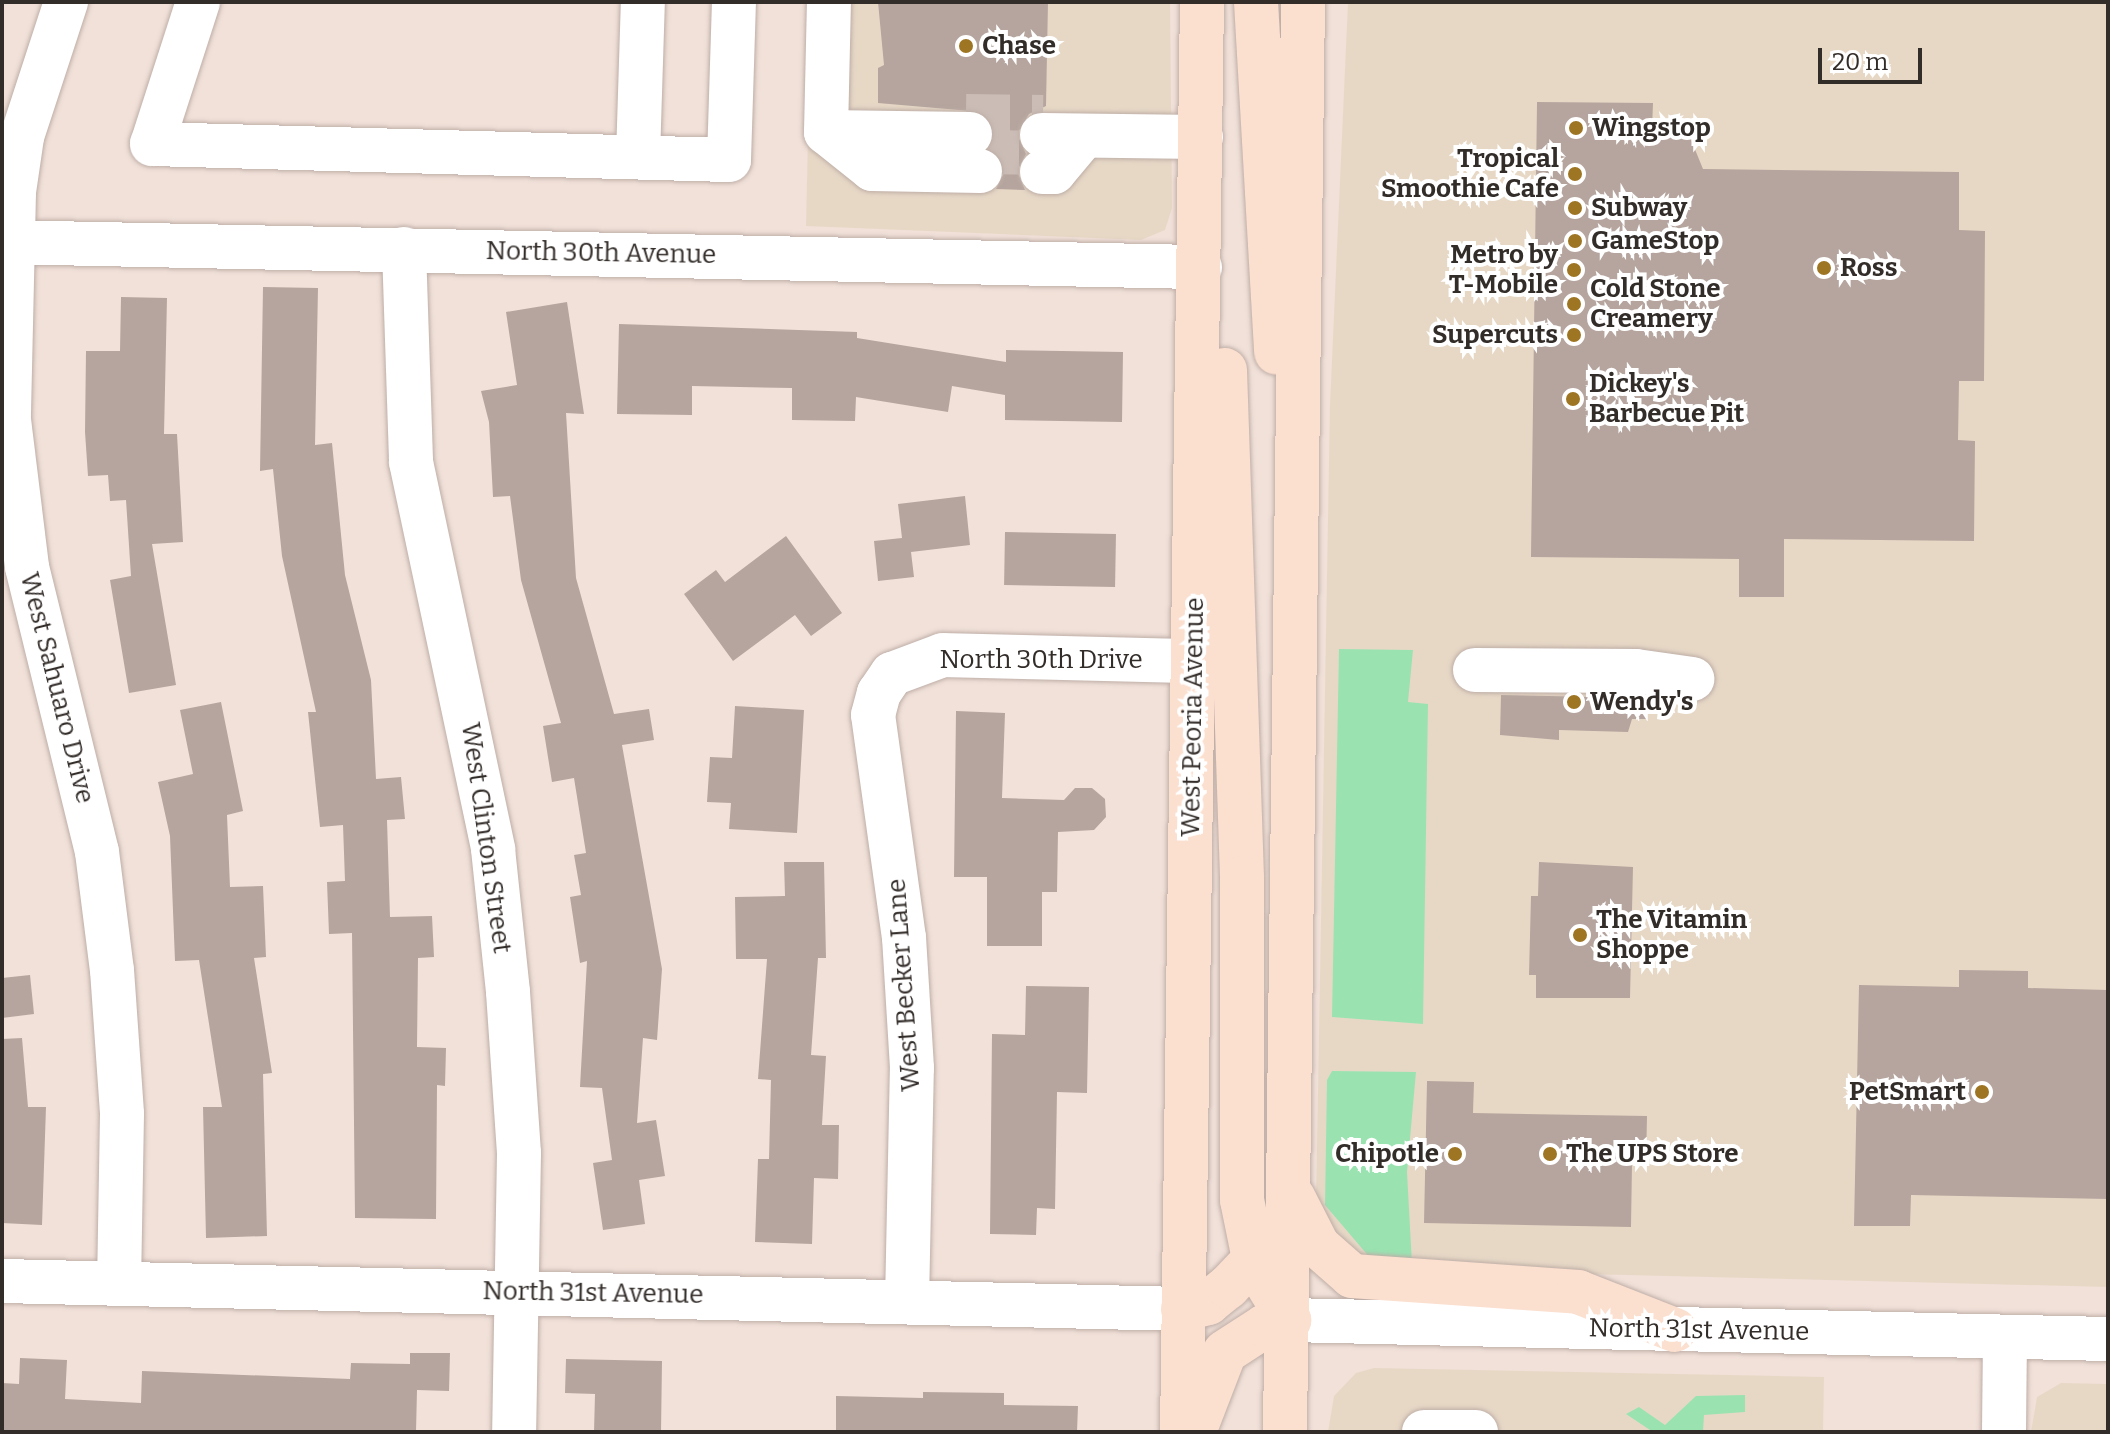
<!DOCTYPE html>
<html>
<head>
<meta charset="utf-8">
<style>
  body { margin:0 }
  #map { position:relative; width:2110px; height:1434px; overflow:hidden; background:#f1e1d9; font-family:Bitter,serif }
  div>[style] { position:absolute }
  .commercial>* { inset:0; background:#e7d8c6 }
  .green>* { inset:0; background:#9ae3b1 }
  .building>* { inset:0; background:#b5a59e; transform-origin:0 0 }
  .minor-tunnel>* { height:44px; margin-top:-22px; transform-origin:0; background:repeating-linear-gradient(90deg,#cbbdb6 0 44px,transparent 0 66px) }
  .roads { filter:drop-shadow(0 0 2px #beaea7) drop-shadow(0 0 2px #beaea7) }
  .minor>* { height:44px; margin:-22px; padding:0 22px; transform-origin:22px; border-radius:22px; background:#fff }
  .major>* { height:44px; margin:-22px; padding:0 22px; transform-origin:22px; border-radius:22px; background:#fbdfcf }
  .dots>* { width:22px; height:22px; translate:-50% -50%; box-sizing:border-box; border:4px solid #fff; border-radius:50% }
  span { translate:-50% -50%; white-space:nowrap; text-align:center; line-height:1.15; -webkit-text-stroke:8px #fff; paint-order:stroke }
  .poi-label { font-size:26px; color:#332d2a; font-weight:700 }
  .left { translate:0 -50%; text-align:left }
  .right { translate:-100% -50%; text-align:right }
  .street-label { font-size:26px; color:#332d2a }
  .frame { position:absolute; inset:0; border:4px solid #332d2a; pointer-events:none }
  .scale { position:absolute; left:1818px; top:48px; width:104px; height:36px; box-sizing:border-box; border:4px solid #332d2a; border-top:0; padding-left:10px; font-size:24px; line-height:28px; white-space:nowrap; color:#332d2a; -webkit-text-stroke:6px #fff; paint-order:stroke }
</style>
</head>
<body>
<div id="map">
  <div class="commercial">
    <div style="clip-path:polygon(811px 2px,1170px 2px,1172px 208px,1165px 230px,1141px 240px,806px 226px)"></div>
    <div style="clip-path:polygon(1348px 2px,2108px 2px,2108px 1287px,1386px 1269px,1336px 1245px,1316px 1206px,1330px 405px)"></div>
    <div style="clip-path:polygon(1374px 1368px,1824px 1377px,1823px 1432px,1328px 1432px,1334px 1396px,1356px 1373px)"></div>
    <div style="clip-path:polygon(2061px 1383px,2108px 1384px,2108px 1432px,2031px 1432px,2037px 1397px)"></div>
  </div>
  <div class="green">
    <div style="clip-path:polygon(1339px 649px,1413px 650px,1408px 702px,1428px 704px,1423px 1024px,1332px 1017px)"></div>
    <div style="clip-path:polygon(1332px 1071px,1416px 1072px,1407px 1172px,1412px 1264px,1371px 1259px,1325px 1205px,1327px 1080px)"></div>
    <div style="clip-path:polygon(1745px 1395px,1745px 1412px,1704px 1415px,1703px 1432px,1653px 1432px,1626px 1414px,1639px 1407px,1665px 1425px,1696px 1396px)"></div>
  </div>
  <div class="building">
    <div style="clip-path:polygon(878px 2px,1048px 2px,1046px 106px,1029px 114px,1017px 134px,1026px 154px,1017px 171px,1025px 190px,996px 189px,1005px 171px,990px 149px,995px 134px,982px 112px,878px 103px,878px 68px,884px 65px)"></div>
    <div style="clip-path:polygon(1537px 102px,1653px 103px,1652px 129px,1687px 130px,1703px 169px,1959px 172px,1959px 230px,1985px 231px,1984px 381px,1959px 381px,1958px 440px,1975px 441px,1974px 541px,1784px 539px,1784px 597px,1739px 597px,1739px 559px,1531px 557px)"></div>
    <div style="clip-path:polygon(263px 287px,318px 288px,315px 445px,332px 443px,345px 575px,371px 680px,376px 779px,401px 777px,405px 819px,387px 820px,390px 917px,432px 916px,434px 957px,418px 958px,417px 1047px,446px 1048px,445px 1086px,437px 1085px,436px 1219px,355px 1218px,352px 933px,329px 934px,327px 882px,345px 881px,343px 825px,320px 827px,308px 712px,316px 712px,282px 556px,273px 469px,260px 471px)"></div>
    <div style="clip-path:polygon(121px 297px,167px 298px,164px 434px,177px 434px,183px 542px,152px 544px,176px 685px,129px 693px,110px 580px,131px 576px,126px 500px,110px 501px,108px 475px,88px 476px,85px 432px,86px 351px,120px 351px)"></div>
    <div style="clip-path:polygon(567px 302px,584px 414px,566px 413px,576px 578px,614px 714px,649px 709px,654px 740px,622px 745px,662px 969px,657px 1040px,643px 1038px,637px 1123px,656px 1120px,665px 1176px,639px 1180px,645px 1224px,603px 1230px,593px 1163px,612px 1160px,602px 1088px,580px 1087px,587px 961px,580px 963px,570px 897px,581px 895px,574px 855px,586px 853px,574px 778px,552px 782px,543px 726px,561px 723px,521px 580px,510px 496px,493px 497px,489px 422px,481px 391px,517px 385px,506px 312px)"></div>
    <div style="clip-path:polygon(619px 324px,857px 332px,857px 338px,1006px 362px,1006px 350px,1123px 352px,1122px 422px,1005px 420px,1005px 395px,952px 386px,948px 412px,856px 397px,855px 421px,792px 420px,792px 388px,692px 386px,692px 415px,617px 414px)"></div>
    <div style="clip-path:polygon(965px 496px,970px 545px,911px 552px,914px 577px,878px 581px,874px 541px,902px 538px,898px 504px)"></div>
    <div style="left:1005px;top:532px;width:111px;height:53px;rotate:1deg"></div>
    <div style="clip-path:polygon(786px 536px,842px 613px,811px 636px,795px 615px,733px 661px,684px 594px,716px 570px,725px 582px)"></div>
    <div style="clip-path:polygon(1501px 695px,1646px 698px,1646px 719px,1632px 719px,1628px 732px,1559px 730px,1559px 740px,1500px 735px)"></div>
    <div style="clip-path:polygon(221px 702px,243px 811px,227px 815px,230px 887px,263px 886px,266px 957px,254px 958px,272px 1073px,263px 1074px,267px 1236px,206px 1238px,203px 1107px,222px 1107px,199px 960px,175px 961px,170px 836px,158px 782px,193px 774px,180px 710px)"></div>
    <div style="clip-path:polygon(735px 706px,804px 710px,797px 833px,729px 829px,731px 803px,707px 802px,710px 757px,732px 758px)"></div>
    <div style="clip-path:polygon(956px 711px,1005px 713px,1002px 798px,1064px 800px,1075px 788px,1092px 788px,1105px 799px,1106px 817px,1094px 830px,1058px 832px,1057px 892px,1042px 892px,1042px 946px,987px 946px,987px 877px,954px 877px)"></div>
    <div style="clip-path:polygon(784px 862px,824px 862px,826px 958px,818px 958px,811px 1055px,826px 1056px,822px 1125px,839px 1125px,838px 1179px,814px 1178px,812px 1244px,755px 1242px,758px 1159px,769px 1159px,771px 1080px,758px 1079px,767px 959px,736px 959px,735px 897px,785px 896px)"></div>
    <div style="clip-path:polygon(1539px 862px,1633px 867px,1630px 998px,1536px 998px,1536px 975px,1529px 975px,1531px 896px,1538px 896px)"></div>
    <div style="clip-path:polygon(1959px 970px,2028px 971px,2028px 988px,2108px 990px,2108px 1199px,1911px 1195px,1910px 1226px,1854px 1226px,1859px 985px,1959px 987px)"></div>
    <div style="clip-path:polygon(30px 975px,34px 1014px,2px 1018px,2px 978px)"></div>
    <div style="clip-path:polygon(1026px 986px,1089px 987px,1087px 1093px,1057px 1092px,1055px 1209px,1037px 1208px,1036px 1235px,990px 1234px,992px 1034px,1025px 1035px)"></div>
    <div style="clip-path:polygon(22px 1038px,28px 1107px,46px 1107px,42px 1225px,2px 1223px,2px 1039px)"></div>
    <div style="clip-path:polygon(1427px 1081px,1474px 1082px,1473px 1113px,1647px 1116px,1646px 1164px,1632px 1164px,1631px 1227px,1424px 1223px)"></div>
    <div style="clip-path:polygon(410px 1353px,450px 1353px,449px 1391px,417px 1390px,416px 1432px,2px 1432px,2px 1383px,19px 1384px,20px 1358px,67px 1360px,65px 1399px,141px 1403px,142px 1371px,350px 1379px,351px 1363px,410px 1364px)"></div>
    <div style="clip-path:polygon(566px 1359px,662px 1361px,661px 1432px,594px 1432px,595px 1394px,565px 1393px)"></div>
    <div style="clip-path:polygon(923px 1392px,1004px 1393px,1004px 1405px,1078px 1406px,1077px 1432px,836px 1432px,836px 1396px,923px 1398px)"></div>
  </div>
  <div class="minor-tunnel">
    <div style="left:966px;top:116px;width:77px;rotate:0.7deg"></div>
    <div style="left:975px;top:152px;width:68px;rotate:0.8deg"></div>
  </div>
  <div class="roads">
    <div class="minor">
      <div style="left:66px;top:2px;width:142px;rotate:108.1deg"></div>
      <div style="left:22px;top:137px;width:56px;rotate:98.3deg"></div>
      <div style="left:14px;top:192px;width:228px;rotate:91.3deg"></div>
      <div style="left:9px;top:420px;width:148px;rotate:83deg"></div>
      <div style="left:27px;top:567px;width:293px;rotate:76.2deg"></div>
      <div style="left:97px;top:852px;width:119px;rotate:82.8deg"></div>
      <div style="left:112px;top:970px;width:144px;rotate:86deg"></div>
      <div style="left:122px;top:1114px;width:170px;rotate:91deg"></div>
      <div style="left:198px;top:2px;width:149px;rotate:107.9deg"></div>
      <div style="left:152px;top:144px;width:577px;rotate:1.59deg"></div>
      <div style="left:729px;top:160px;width:158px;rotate:-88.2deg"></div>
      <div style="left:826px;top:132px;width:59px;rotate:38.8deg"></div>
      <div style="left:872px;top:169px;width:108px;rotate:1.1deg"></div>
      <div style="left:826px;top:132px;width:144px;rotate:0.8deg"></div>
      <div style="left:826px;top:132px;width:130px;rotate:-88.7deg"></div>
      <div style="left:1042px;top:135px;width:159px;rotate:0.7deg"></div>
      <div style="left:638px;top:157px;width:155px;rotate:-88.2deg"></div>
      <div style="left:1042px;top:172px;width:12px"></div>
      <div style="left:1054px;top:172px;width:47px;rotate:-50.2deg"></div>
      <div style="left:2px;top:242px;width:1198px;rotate:1.2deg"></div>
      <div style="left:404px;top:249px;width:213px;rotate:88.1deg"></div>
      <div style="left:411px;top:462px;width:396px;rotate:78deg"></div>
      <div style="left:493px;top:849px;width:144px;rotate:84deg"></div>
      <div style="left:508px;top:992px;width:161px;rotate:86.1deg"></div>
      <div style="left:519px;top:1153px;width:279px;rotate:91deg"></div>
      <div style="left:1475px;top:670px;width:161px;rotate:0.4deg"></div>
      <div style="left:1636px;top:671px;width:57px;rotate:8.1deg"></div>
      <div style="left:2px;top:1281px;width:1181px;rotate:1.36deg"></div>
      <div style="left:907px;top:1302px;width:234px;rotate:-88.8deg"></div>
      <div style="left:912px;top:1068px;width:130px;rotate:-93.5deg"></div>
      <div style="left:904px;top:938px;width:225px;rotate:-97.9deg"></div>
      <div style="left:873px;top:715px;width:23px;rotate:-75deg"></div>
      <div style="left:879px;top:693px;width:23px;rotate:-56deg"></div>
      <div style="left:892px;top:674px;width:54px;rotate:-20.4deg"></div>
      <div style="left:943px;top:655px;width:251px;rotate:1.4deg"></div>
      <div style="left:1289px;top:1320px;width:819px;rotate:1.33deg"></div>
      <div style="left:1424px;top:1432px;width:52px"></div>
      <div style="left:2004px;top:1432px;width:94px;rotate:-89.4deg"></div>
    </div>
    <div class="major">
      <div style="left:1256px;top:2px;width:351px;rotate:86.7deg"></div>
      <div style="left:1225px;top:370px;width:508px;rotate:88.08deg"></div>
      <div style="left:1242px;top:878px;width:322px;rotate:90deg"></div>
      <div style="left:1242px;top:1200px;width:65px;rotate:78.5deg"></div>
      <div style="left:1255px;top:1264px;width:66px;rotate:58.7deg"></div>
      <div style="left:1293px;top:1197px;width:55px;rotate:63deg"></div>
      <div style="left:1318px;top:1246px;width:45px;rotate:41.4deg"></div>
      <div style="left:1352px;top:1276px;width:227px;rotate:4deg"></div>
      <div style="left:1578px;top:1292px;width:104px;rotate:21.4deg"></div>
      <div style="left:1183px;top:1309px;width:26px;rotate:-13deg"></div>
      <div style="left:1208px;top:1303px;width:26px;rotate:-39deg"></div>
      <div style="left:1228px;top:1287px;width:62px;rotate:-46.3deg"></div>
      <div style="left:1196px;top:1427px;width:80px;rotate:-68.9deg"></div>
      <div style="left:1225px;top:1352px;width:48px;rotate:-33deg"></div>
      <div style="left:1265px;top:1326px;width:25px;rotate:-14deg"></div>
      <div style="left:1182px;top:1432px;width:1430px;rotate:-89.2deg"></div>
      <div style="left:1285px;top:1432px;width:1430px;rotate:-89.28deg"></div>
    </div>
  </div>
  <div class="dots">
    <div style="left:966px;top:46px;background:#9e7523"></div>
    <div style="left:1576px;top:128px;background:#9e7523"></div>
    <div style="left:1575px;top:174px;background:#9e7523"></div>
    <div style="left:1575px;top:208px;background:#9e7523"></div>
    <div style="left:1575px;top:241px;background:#9e7523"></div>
    <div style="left:1824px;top:268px;background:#9e7523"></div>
    <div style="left:1574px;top:270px;background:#9e7523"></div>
    <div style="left:1574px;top:304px;background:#9e7523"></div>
    <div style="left:1574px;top:335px;background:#9e7523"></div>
    <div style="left:1573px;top:399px;background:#9e7523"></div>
    <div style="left:1574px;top:702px;background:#9e7523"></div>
    <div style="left:1580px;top:935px;background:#9e7523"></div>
    <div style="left:1982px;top:1092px;background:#9e7523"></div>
    <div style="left:1455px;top:1154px;background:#9e7523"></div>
    <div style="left:1550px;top:1154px;background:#9e7523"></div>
  </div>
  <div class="poi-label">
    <span class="left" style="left:982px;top:46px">Chase</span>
    <span class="left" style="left:1592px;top:128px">Wingstop</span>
    <span class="right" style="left:1559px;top:174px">Tropical<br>Smoothie Cafe</span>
    <span class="left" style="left:1591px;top:208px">Subway</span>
    <span class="left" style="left:1591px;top:241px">GameStop</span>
    <span class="right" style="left:1558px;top:270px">Metro by<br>T-Mobile</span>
    <span class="left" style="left:1840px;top:268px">Ross</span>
    <span class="left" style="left:1590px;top:304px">Cold Stone<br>Creamery</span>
    <span class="right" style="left:1558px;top:335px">Supercuts</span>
    <span class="left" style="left:1589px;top:399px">Dickey's<br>Barbecue Pit</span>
    <span class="left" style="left:1590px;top:702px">Wendy's</span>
    <span class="left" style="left:1596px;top:935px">The Vitamin<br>Shoppe</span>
    <span class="right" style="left:1966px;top:1092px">PetSmart</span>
    <span class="right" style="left:1439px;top:1154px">Chipotle</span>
    <span class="left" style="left:1566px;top:1154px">The UPS Store</span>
  </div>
  <div class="street-label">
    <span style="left:601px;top:253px;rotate:1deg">North 30th Avenue</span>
    <span style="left:1041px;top:660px">North 30th Drive</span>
    <span style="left:57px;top:688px;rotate:76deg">West Sahuaro Drive</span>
    <span style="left:1193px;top:717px;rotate:-89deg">West Peoria Avenue</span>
    <span style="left:486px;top:838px;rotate:82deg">West Clinton Street</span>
    <span style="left:904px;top:985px;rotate:-94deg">West Becker Lane</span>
    <span style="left:593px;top:1293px;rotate:1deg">North 31st Avenue</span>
    <span style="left:1699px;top:1330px;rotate:1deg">North 31st Avenue</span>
  </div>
  <div class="frame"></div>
  <div class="scale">20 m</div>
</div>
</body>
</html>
